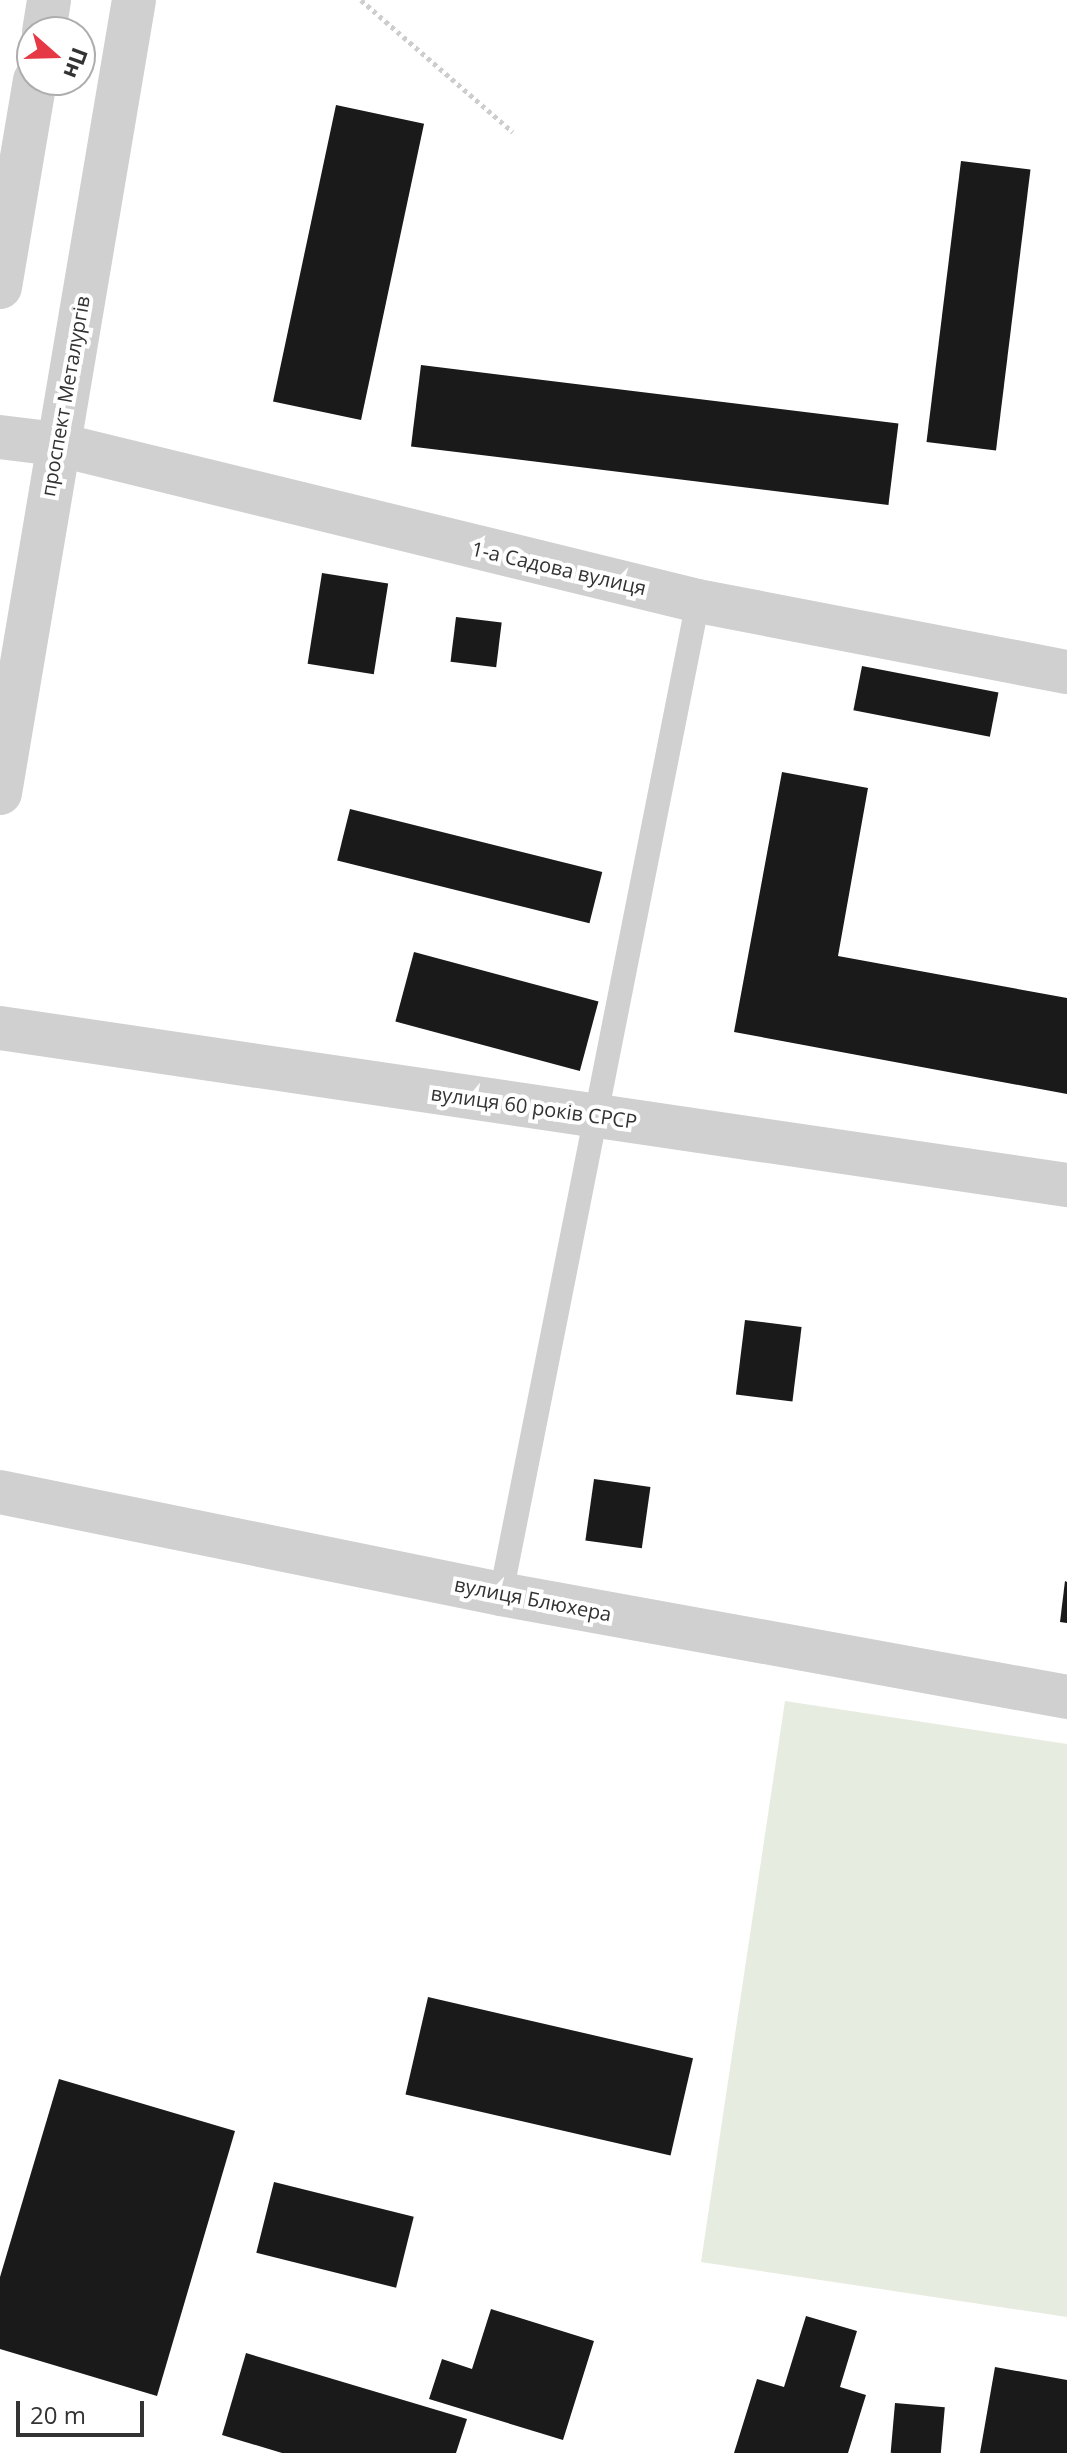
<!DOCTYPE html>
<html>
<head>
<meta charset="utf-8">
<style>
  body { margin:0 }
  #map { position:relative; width:1067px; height:2453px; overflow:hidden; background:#fff; font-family:"Open Sans",sans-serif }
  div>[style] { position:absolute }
  .green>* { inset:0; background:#e6ecdf }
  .building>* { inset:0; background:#1a1a1a; transform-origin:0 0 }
  .path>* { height:5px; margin-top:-2.5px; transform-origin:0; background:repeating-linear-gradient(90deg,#cdcdcd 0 4px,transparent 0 8px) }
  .service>* { height:24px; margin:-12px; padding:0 12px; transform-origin:12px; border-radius:12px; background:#d0d0d0 }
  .minor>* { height:44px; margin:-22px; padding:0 22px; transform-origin:22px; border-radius:22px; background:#d0d0d0 }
  .tertiary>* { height:44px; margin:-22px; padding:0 22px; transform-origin:22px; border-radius:22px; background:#d0d0d0 }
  span { translate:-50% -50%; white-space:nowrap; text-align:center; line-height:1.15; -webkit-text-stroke:8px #fff; paint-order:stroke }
  .street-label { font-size:20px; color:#333 }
  .north { position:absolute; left:16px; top:16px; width:80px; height:80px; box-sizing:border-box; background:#fff; border:2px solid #adadad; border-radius:50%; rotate:110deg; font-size:22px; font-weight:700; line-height:32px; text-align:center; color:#333 }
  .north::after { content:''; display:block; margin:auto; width:28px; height:36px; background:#e63946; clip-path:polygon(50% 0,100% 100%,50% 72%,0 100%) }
  .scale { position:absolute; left:16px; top:2401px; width:128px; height:36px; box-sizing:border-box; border:4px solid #333; border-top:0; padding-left:10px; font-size:24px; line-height:28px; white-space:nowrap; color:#333; -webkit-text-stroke:6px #fff; paint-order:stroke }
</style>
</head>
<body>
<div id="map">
  <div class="green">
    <div style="clip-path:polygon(785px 1701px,1067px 1744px,1067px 2317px,701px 2262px)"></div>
  </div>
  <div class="building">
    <div style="left:336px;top:105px;width:90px;height:303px;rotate:12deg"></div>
    <div style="left:961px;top:161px;width:70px;height:283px;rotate:7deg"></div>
    <div style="left:421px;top:365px;width:481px;height:82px;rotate:7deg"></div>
    <div style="left:322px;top:573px;width:67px;height:92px;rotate:9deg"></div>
    <div style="left:456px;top:617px;width:46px;height:45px;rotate:7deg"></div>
    <div style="left:862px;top:666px;width:139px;height:45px;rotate:11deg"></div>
    <div style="clip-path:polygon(782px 772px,868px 788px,838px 956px,1067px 998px,1067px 1094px,734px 1032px)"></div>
    <div style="left:350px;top:809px;width:260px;height:53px;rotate:14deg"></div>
    <div style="left:414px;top:952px;width:191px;height:72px;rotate:15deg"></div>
    <div style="left:745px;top:1320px;width:57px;height:75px;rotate:7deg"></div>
    <div style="left:594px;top:1479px;width:57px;height:62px;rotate:8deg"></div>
    <div style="clip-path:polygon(1065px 1581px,1067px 1582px,1067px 1623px,1060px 1622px)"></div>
    <div style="left:428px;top:1997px;width:272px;height:100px;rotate:13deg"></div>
    <div style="clip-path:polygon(59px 2079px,235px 2131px,157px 2396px,0 2349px,0 2277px)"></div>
    <div style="left:274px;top:2182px;width:144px;height:73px;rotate:14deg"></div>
    <div style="clip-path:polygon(491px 2309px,594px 2341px,563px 2440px,429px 2399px,442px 2359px,472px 2369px)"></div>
    <div style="clip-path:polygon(806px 2316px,857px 2331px,840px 2387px,866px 2395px,848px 2453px,734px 2453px,757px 2379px,784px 2387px)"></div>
    <div style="clip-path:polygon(246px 2353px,467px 2419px,456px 2453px,282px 2453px,222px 2435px)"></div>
    <div style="clip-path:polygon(995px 2367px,1067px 2380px,1067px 2453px,980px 2453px)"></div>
    <div style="left:895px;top:2403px;width:50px;height:50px;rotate:5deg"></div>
  </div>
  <div class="path">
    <div style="left:361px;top:0;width:201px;rotate:41deg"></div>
  </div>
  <div class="service">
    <div style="left:501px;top:1594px;width:1012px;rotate:-78.78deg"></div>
  </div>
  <div class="minor">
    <div style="left:56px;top:444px;width:661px;rotate:13.74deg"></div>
    <div style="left:698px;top:601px;width:376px;rotate:10.9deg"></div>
    <div style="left:0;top:1028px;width:1078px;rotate:8.37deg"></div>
    <div style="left:0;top:1492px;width:511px;rotate:11.51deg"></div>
    <div style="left:501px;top:1594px;width:575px;rotate:10.31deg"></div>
  </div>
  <div class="tertiary">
    <div style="left:44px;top:32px;width:32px;rotate:-81deg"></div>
    <div style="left:0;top:287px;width:210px;rotate:-80.4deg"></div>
    <div style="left:0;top:437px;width:56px;rotate:7.1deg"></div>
    <div style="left:0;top:793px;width:804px;rotate:-80.41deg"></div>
  </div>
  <div class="street-label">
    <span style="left:65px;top:396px;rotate:-80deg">проспект Металургів</span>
    <span style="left:559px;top:568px;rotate:13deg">1-а Садова вулиця</span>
    <span style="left:534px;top:1107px;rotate:8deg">вулиця 60 років СРСР</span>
    <span style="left:533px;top:1599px;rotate:11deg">вулиця Блюхера</span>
  </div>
  <div class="north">Пн</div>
  <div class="scale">20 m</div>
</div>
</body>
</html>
